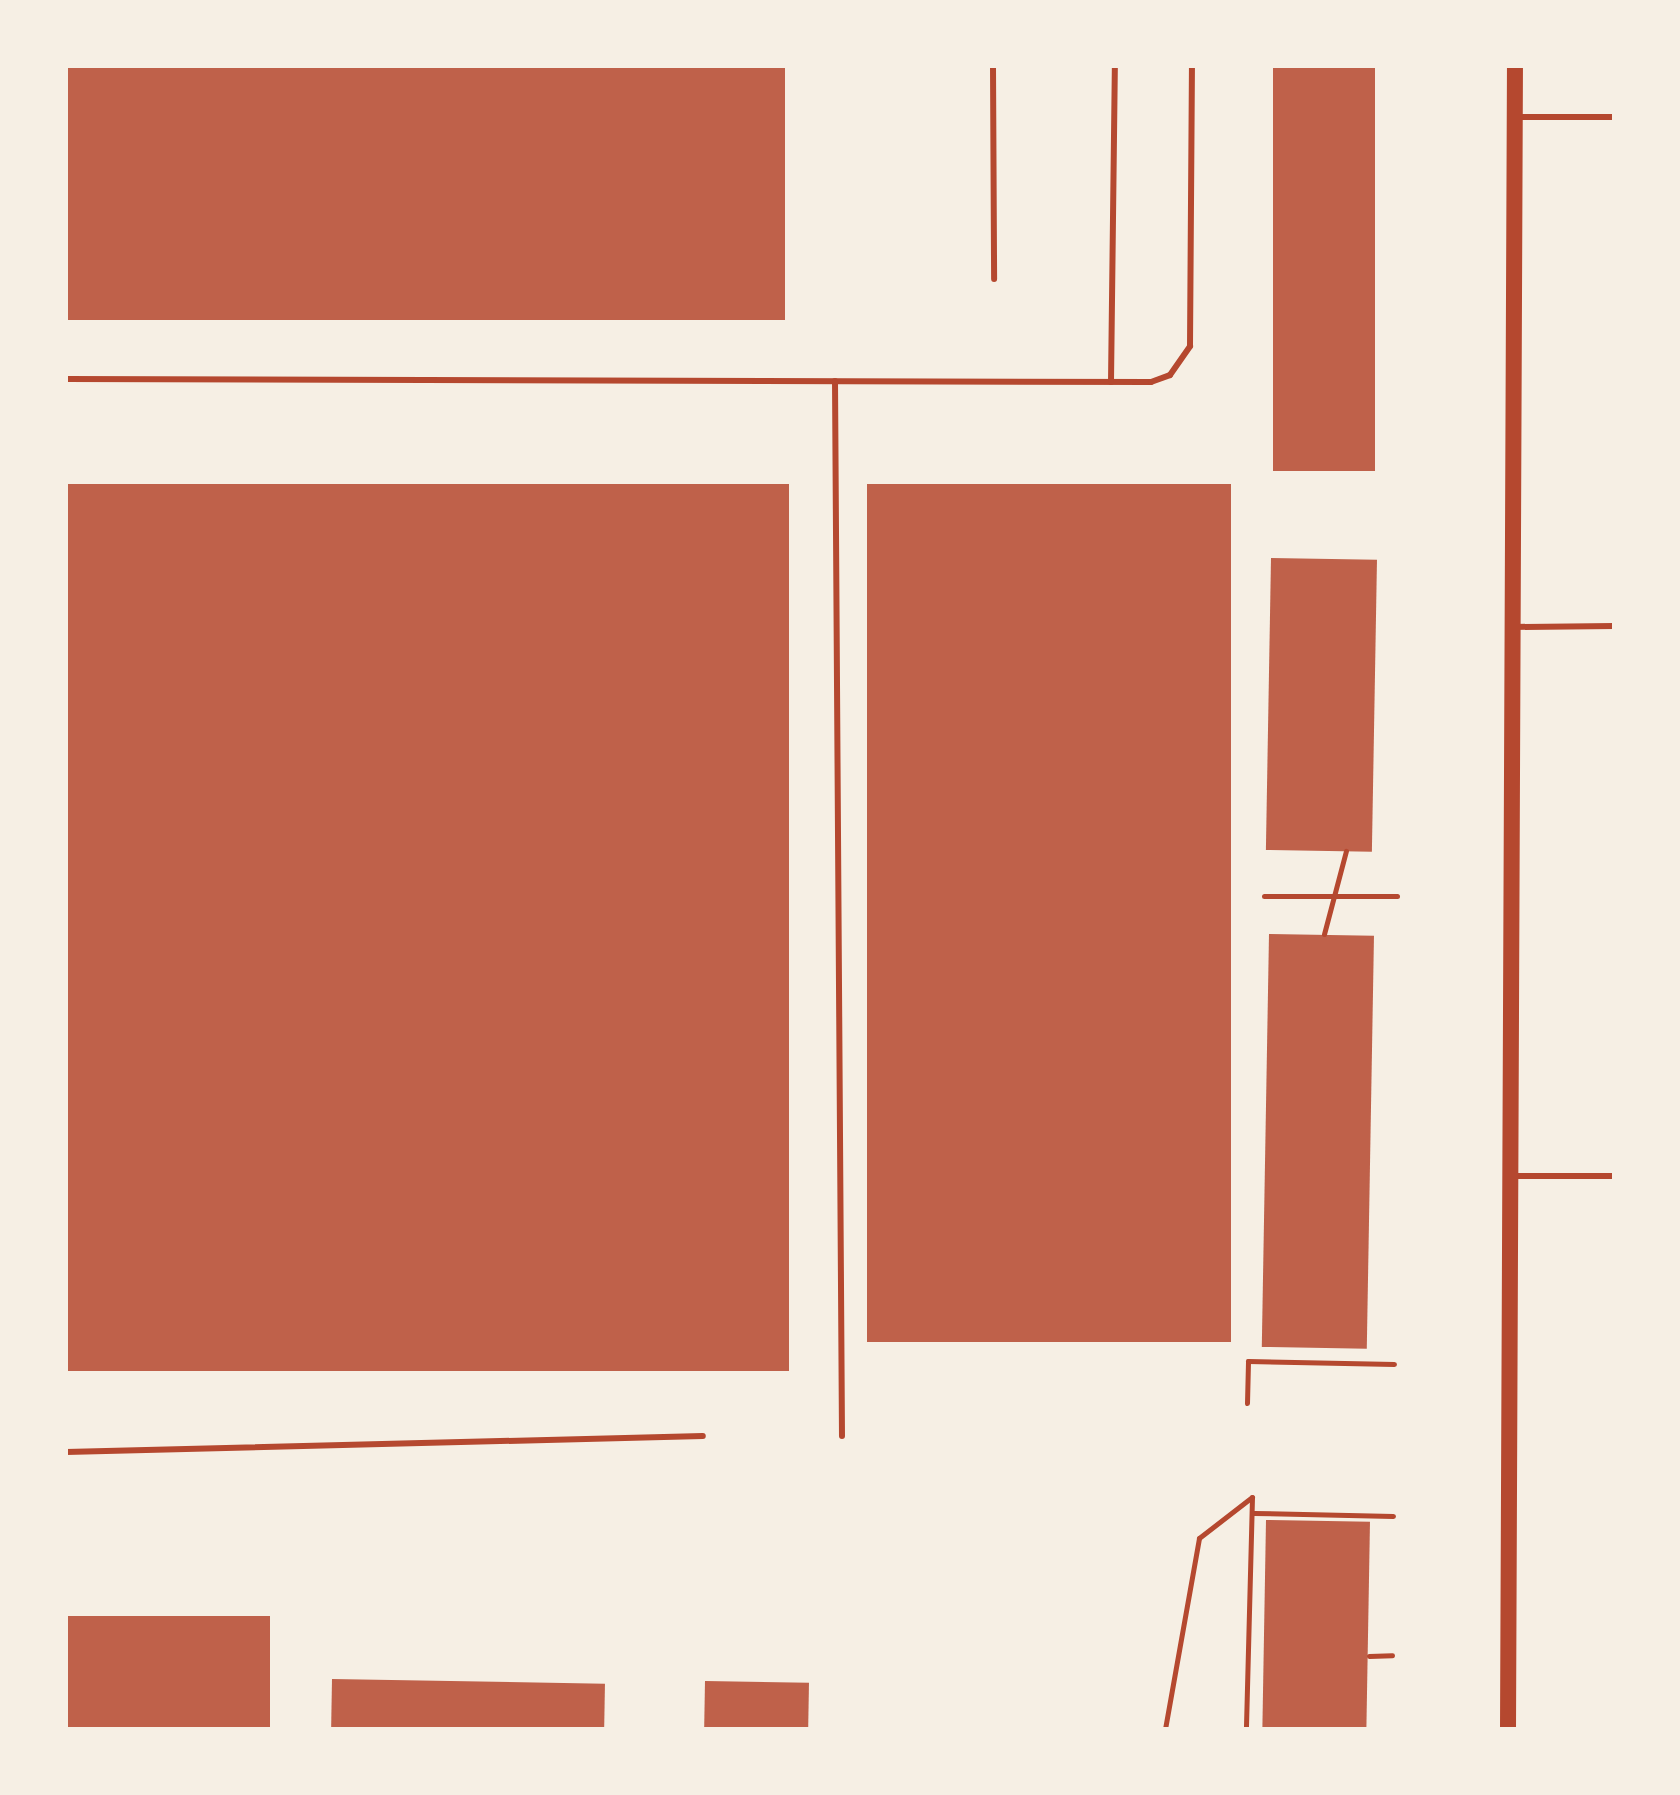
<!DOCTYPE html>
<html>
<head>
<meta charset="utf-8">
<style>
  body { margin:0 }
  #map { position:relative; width:1680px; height:1795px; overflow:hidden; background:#f6efe4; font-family:Cabin,sans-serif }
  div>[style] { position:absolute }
  .building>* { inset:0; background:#bf614a; transform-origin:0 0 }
  .path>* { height:5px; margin:-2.5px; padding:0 2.5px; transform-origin:2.5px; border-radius:2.5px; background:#b5482f }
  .service>* { height:6px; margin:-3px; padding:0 3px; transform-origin:3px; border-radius:3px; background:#b5482f }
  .secondary>* { height:16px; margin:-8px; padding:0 8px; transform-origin:8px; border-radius:8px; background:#b5482f }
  span { translate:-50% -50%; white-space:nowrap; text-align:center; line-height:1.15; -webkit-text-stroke:7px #f6efe4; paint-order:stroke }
  .frame { position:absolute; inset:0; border:68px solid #f6efe4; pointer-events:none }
</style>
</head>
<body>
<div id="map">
  <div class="building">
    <div style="left:66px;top:66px;width:719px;height:254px"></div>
    <div style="left:1273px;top:66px;width:102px;height:405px"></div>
    <div style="left:66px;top:484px;width:723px;height:887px"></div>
    <div style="left:867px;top:484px;width:364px;height:858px"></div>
    <div style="left:1271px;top:558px;width:106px;height:292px;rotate:1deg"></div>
    <div style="left:1269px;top:934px;width:105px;height:413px;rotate:1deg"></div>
    <div style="left:1266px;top:1520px;width:104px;height:209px;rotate:1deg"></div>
    <div style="left:66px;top:1616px;width:204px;height:113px"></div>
    <div style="left:332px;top:1679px;width:273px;height:50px;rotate:1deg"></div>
    <div style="left:705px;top:1681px;width:104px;height:48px;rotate:1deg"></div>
  </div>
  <div class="path">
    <div style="left:1264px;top:896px;width:133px"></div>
    <div style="left:1324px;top:934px;width:86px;rotate:-75.2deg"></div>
    <div style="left:1247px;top:1403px;width:42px;rotate:-88.6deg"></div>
    <div style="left:1248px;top:1361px;width:146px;rotate:1.2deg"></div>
    <div style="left:1254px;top:1513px;width:139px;rotate:1.2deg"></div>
    <div style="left:1369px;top:1656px;width:23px;rotate:-2deg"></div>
    <div style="left:1165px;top:1729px;width:194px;rotate:-79.9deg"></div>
    <div style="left:1199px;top:1538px;width:67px;rotate:-37.7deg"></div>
    <div style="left:1252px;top:1497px;width:232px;rotate:91.5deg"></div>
  </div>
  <div class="service">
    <div style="left:993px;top:66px;width:213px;rotate:89.7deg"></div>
    <div style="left:1518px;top:117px;width:96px"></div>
    <div style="left:66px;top:379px;width:1085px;rotate:0.16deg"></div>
    <div style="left:1151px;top:382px;width:20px;rotate:-20deg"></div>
    <div style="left:1170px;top:375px;width:35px;rotate:-55deg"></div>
    <div style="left:1190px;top:346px;width:280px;rotate:-89.6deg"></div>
    <div style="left:835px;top:381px;width:1055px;rotate:89.62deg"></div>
    <div style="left:1111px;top:382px;width:316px;rotate:-89.3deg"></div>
    <div style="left:1514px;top:627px;width:100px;rotate:-0.6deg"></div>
    <div style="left:1511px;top:1176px;width:103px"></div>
    <div style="left:66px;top:1452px;width:637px;rotate:-1.44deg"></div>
  </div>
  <div class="secondary">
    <div style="left:1508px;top:1729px;width:1663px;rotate:-89.76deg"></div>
  </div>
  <div class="frame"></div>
</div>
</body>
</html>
